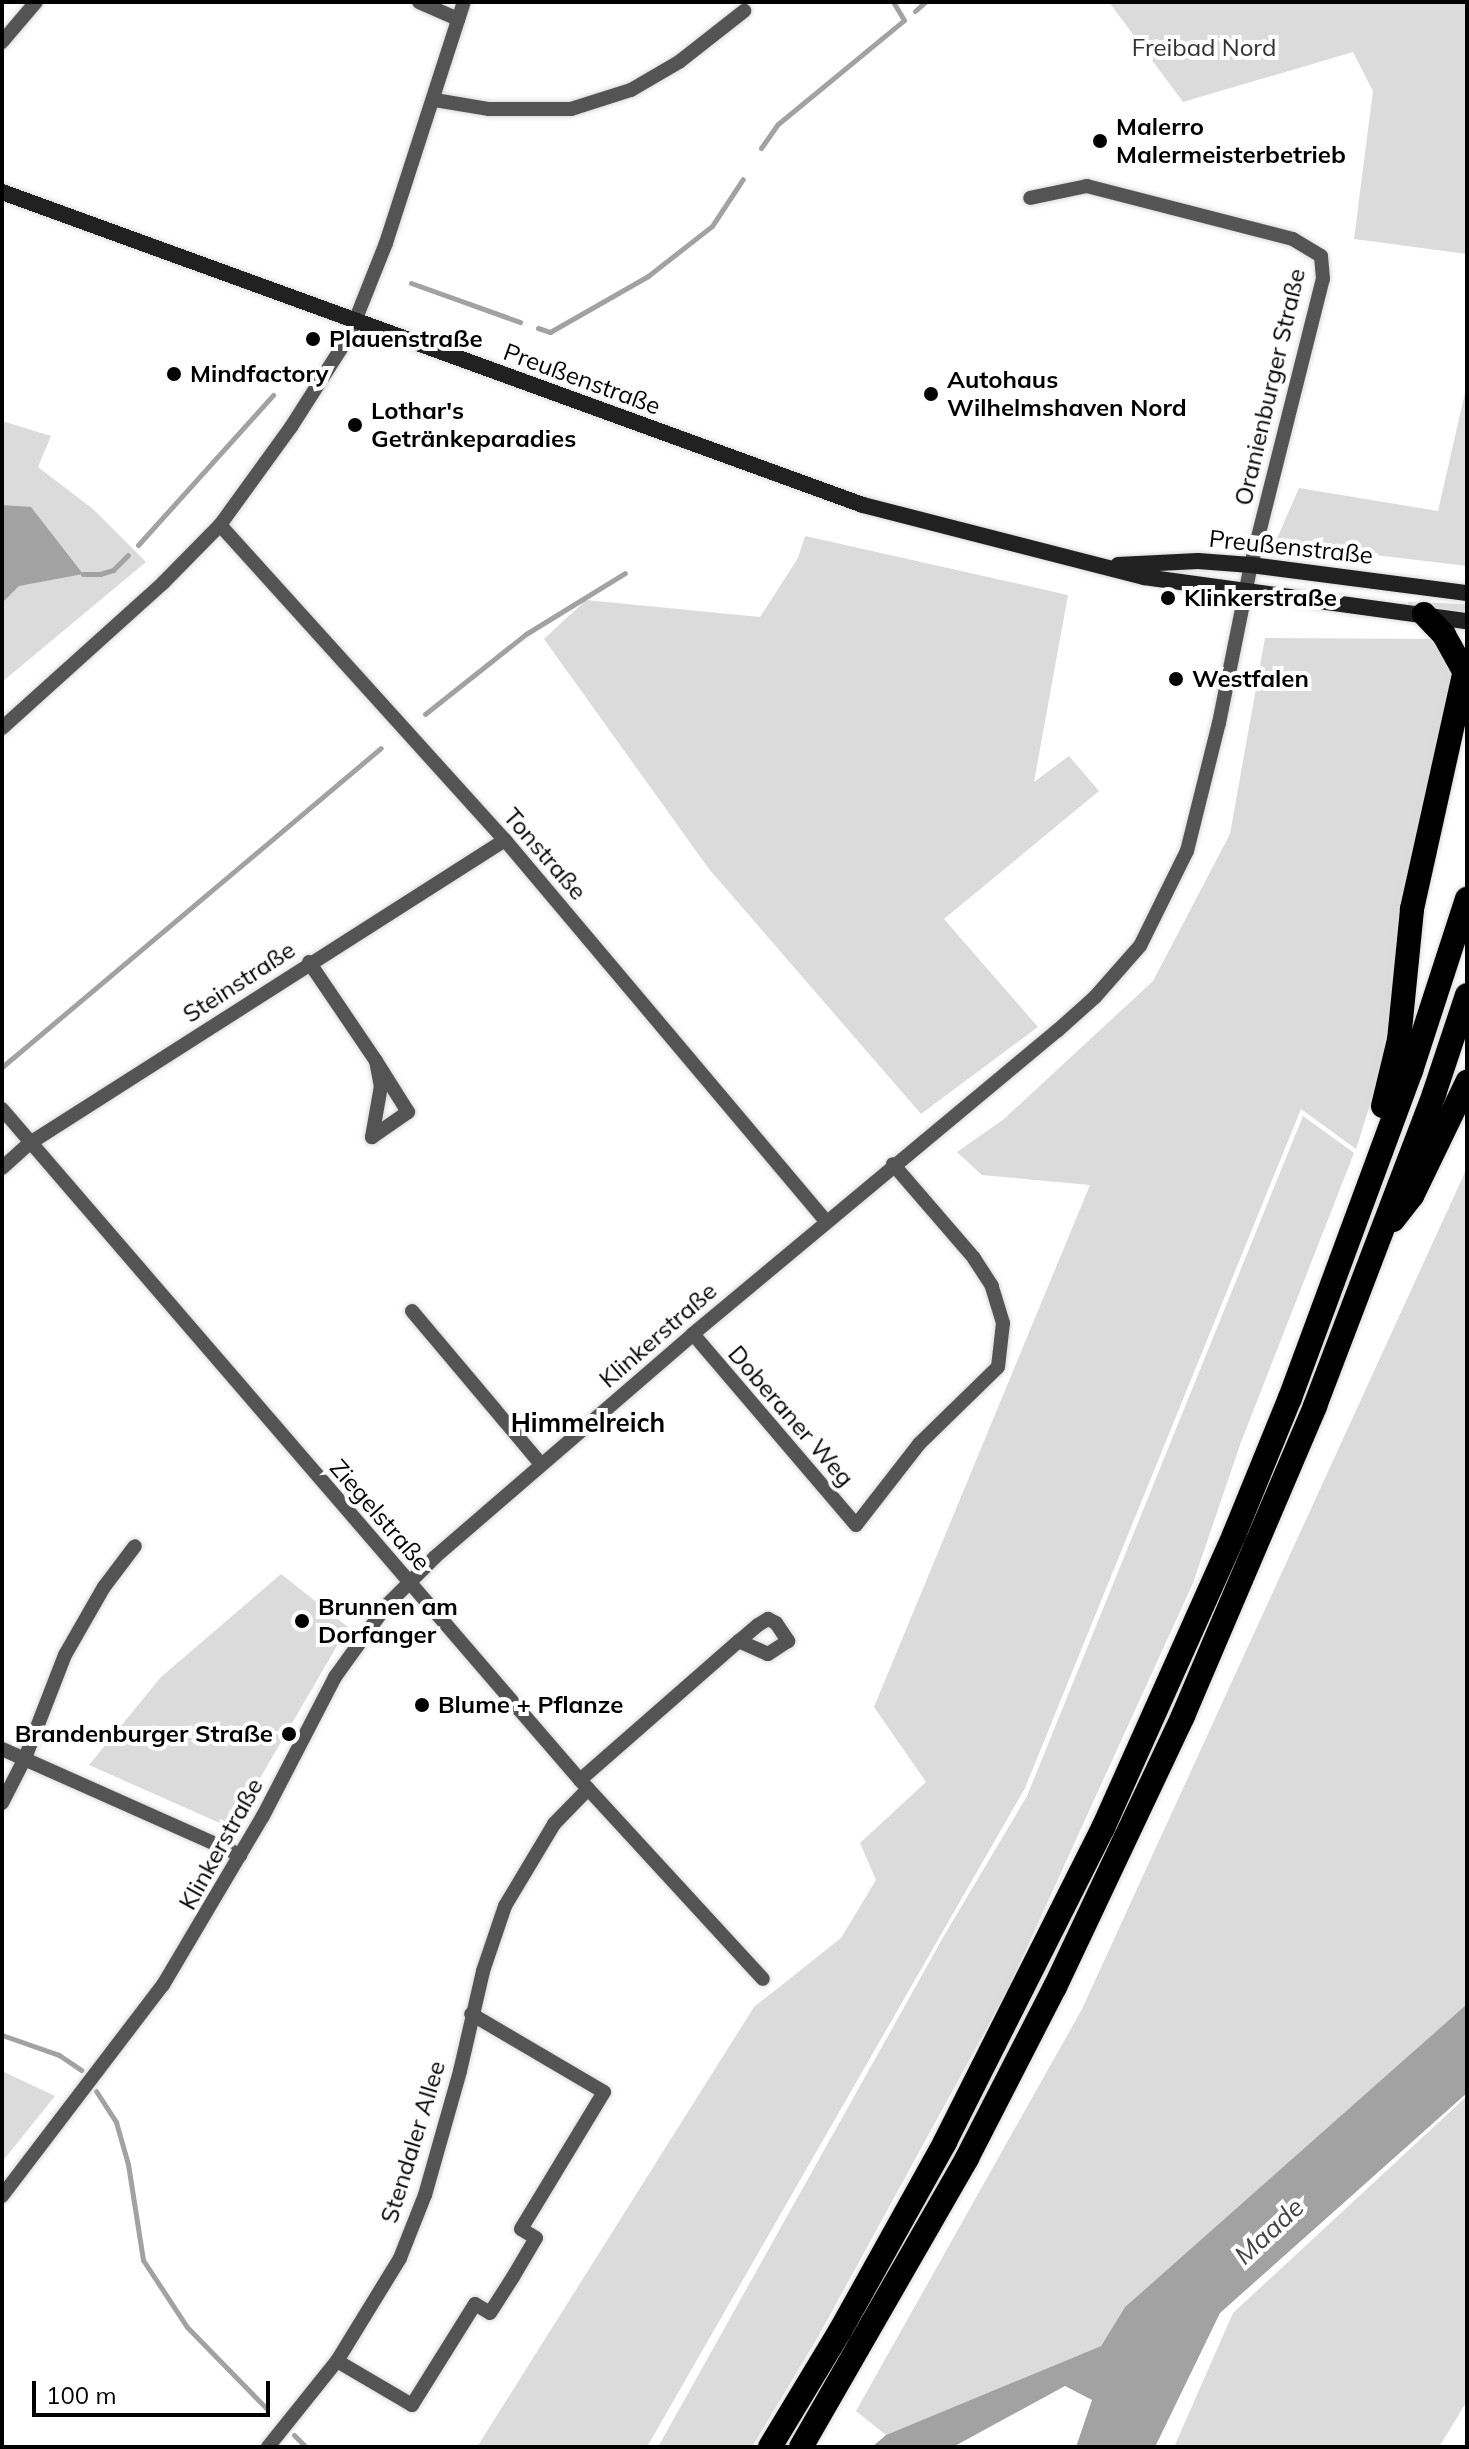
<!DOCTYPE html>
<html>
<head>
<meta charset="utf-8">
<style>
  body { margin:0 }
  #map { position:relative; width:1469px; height:2449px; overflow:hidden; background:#fff; font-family:Mulish,sans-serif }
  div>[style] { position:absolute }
  .green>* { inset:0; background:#dbdbdb }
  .water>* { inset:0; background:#a2a2a2 }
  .stream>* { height:5px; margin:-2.5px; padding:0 2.5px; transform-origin:2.5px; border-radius:2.5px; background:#a2a2a2 }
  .roads { filter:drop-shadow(0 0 2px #dbdbdb) drop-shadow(0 0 2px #dbdbdb) }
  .street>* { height:14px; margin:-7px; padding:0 7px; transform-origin:7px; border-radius:7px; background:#545454 }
  .secondary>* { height:16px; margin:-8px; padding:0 8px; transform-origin:8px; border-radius:8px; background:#212121 }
  .highway>* { height:24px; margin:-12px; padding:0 12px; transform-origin:12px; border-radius:12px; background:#000 }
  .dots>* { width:22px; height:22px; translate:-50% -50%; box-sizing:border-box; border:4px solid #fff; border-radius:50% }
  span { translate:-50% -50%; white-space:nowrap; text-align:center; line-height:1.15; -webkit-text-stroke:8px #fff; paint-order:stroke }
  .park-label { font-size:24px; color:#323232 }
  .poi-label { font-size:24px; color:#000; font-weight:700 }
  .left { translate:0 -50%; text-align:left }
  .right { translate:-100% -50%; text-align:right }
  .street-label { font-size:24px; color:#000 }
  .neighbourhood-label { font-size:26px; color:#000; font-weight:700 }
  .water-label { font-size:26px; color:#434343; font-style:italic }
  .frame { position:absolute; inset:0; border:4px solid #000; pointer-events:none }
  .scale { position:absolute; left:32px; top:2381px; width:238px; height:36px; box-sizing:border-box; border:4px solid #000; border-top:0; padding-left:10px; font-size:24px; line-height:28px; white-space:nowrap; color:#000; -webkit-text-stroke:6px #fff; paint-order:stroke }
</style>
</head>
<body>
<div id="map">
  <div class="green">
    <div style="clip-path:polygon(1109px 2px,1467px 2px,1467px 254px,1354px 239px,1373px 91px,1353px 52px,1183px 102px)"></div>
    <div style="clip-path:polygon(1467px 384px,1467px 566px,1275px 543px,1299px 488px,1438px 511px)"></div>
    <div style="clip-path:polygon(2px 421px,51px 436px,38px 467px,93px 509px,146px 562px,2px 682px)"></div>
    <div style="clip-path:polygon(805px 536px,1068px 595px,1034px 782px,1069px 756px,1099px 791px,944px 919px,1038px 1027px,921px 1114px,709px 869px,544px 639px,586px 600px,760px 617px,798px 558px)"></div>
    <div style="clip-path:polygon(1408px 602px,1467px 604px,1467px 613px,1408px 606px)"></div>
    <div style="clip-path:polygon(1265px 638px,1439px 639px,1455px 668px,1387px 1051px,1356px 1149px,1301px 1109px,1025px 1788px,647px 2447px,477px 2447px,754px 2007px,841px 1938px,876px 1880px,860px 1843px,926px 1782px,874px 1707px,1090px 1185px,982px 1175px,957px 1152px,1004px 1119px,1153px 981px,1230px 834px)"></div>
    <div style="clip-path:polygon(1303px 1116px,1354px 1153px,1241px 1442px,1193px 1583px,1007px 1991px,819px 2335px,752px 2447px,658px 2447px,945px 1934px,1027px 1796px)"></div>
    <div style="clip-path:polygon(1467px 1168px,1467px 2004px,1125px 2307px,1101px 2346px,886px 2435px,856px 2411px,1082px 2009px)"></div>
    <div style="clip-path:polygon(281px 1574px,348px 1627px,231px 1828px,89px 1765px,161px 1677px)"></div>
    <div style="clip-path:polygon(2px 2071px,55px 2096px,2px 2162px)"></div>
    <div style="clip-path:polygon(1467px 2096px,1467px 2401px,1439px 2447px,1174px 2447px,1233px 2313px)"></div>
  </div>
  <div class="water">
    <div style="clip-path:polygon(2px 505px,31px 507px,83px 574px,19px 586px,2px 603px)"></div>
    <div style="clip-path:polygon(1467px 2004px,1467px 2093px,1220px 2313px,1155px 2447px,1076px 2447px,1092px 2400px,1065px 2386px,953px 2447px,872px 2447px,886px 2435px,1101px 2346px,1125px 2307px)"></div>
  </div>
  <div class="stream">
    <div style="left:915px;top:11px;width:13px;rotate:-42deg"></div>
    <div style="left:761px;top:148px;width:29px;rotate:-55deg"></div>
    <div style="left:778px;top:124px;width:163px;rotate:-39.5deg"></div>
    <div style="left:904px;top:20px;width:21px;rotate:-121deg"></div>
    <div style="left:411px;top:283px;width:116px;rotate:19.7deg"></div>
    <div style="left:538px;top:328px;width:13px;rotate:18deg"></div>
    <div style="left:550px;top:332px;width:113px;rotate:-29.7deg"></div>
    <div style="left:648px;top:276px;width:81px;rotate:-38deg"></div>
    <div style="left:712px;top:226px;width:56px;rotate:-56.6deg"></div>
    <div style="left:138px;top:545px;width:202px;rotate:-48deg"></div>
    <div style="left:83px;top:574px;width:17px"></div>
    <div style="left:100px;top:574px;width:14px;rotate:-17deg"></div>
    <div style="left:113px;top:570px;width:21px;rotate:-45deg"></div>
    <div style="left:425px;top:714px;width:129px;rotate:-38.4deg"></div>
    <div style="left:526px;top:634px;width:116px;rotate:-31.6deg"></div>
    <div style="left:2px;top:1067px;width:495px;rotate:-40.1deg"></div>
    <div style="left:2px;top:2035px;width:60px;rotate:19.3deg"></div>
    <div style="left:59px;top:2055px;width:27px;rotate:34deg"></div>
    <div style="left:96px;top:2091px;width:37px;rotate:57deg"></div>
    <div style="left:116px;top:2122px;width:44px;rotate:74.1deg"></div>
    <div style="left:128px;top:2164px;width:97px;rotate:81.1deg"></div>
    <div style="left:143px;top:2260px;width:80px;rotate:56.7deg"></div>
    <div style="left:187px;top:2327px;width:113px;rotate:45.7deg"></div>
    <div style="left:294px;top:2435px;width:17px;rotate:45deg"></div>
  </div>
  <div class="roads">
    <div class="street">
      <div style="left:419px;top:2px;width:43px;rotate:23.6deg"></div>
      <div style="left:2px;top:42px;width:52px;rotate:-49.6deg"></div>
      <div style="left:435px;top:100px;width:55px;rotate:9.5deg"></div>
      <div style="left:489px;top:109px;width:82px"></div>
      <div style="left:571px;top:109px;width:63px;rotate:-17.6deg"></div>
      <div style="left:631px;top:90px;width:56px;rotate:-30.3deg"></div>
      <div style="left:679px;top:62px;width:83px;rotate:-38.1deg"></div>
      <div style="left:220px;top:525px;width:425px;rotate:47.9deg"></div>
      <div style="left:505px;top:840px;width:498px;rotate:49.9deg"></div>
      <div style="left:2px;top:728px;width:217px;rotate:-42deg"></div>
      <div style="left:163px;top:583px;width:81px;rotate:-45.5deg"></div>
      <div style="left:220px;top:525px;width:121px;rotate:-54.1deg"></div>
      <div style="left:291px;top:427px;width:108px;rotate:-57.5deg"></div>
      <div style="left:349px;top:336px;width:100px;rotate:-68.3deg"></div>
      <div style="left:386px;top:243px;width:253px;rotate:-72.1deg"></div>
      <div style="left:309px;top:962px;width:120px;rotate:55.9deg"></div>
      <div style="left:376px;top:1061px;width:25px;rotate:79deg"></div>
      <div style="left:381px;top:1086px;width:52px;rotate:100deg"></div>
      <div style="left:372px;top:1137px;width:44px;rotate:-34.8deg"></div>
      <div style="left:408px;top:1112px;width:60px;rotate:-122.1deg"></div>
      <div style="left:2px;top:1109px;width:886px;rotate:49.26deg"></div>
      <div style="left:580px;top:1780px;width:270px;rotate:47.4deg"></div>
      <div style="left:2px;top:1168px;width:38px;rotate:-42deg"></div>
      <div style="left:30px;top:1143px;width:563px;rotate:-32.53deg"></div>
      <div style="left:412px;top:1311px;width:200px;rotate:49.9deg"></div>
      <div style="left:693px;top:1334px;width:251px;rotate:49.5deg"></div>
      <div style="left:856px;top:1525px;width:103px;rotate:-52.1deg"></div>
      <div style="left:919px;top:1444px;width:110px;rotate:-44.3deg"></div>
      <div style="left:998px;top:1367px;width:44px;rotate:-83.5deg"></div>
      <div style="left:1003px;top:1323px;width:39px;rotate:-107deg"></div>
      <div style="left:992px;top:1286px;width:33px;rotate:-123deg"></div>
      <div style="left:974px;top:1258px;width:124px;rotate:-130.8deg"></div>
      <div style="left:2px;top:1749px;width:261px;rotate:24deg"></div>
      <div style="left:580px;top:1780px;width:211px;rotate:-41.2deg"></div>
      <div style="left:739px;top:1641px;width:25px;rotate:-40deg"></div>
      <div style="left:758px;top:1625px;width:12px;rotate:-31deg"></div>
      <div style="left:768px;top:1619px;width:9px;rotate:27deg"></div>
      <div style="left:776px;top:1623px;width:22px;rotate:56deg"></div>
      <div style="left:788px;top:1641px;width:24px;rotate:147deg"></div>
      <div style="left:768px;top:1654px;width:32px;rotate:-156deg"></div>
      <div style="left:2px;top:1803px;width:51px;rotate:-62.9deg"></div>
      <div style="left:25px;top:1758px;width:110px;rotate:-68.8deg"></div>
      <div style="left:65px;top:1655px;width:78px;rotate:-60.2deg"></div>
      <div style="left:104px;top:1587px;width:51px;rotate:-52.9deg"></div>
      <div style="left:2px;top:2196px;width:265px;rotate:-52.7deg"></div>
      <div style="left:163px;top:1985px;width:196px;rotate:-59.4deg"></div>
      <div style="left:263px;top:1816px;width:157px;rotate:-62.6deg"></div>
      <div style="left:335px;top:1677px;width:87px;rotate:-54.3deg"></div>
      <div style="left:386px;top:1606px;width:69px;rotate:-45deg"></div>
      <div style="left:435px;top:1557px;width:341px;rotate:-40.8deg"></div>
      <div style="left:693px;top:1334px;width:474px;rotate:-39.8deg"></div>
      <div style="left:1057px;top:1031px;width:51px;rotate:-41.8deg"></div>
      <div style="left:1095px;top:997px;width:68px;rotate:-48.6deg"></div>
      <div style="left:1140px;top:946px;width:106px;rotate:-63.7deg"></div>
      <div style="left:1187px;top:851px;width:132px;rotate:-76deg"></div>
      <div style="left:1219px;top:723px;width:161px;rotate:-78.6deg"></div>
      <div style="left:1251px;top:565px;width:295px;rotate:-75.9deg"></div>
      <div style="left:1323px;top:279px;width:23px;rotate:-95deg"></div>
      <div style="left:1321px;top:256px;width:33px;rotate:-149deg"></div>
      <div style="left:1293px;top:239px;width:213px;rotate:-165.6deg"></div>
      <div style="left:1087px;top:186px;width:58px;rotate:168.1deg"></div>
      <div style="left:337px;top:2361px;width:87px;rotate:30.4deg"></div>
      <div style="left:412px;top:2405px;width:119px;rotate:-58deg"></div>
      <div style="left:475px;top:2304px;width:17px;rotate:31deg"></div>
      <div style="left:490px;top:2313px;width:43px;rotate:-57.4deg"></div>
      <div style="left:513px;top:2277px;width:45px;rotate:-59.5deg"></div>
      <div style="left:536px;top:2238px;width:17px;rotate:-149deg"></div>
      <div style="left:521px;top:2229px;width:160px;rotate:-58.8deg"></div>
      <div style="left:604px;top:2092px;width:154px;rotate:-149.6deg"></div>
      <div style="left:268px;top:2447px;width:110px;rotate:-51.3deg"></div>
      <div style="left:337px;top:2361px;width:121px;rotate:-58.5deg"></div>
      <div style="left:400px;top:2258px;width:68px;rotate:-68.4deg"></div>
      <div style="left:425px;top:2195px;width:129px;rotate:-74.2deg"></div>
      <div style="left:460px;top:2071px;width:103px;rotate:-77deg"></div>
      <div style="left:483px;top:1971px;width:69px;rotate:-71.3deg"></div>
      <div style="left:505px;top:1906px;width:96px;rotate:-59.1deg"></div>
      <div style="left:554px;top:1824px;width:49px;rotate:-45.8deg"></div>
    </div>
    <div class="secondary">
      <div style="left:2px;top:192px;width:916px;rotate:19.98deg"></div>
      <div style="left:863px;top:505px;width:290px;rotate:14.4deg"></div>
      <div style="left:1144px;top:577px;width:326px;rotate:7.8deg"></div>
      <div style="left:1118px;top:565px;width:80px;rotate:-2.9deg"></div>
      <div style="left:1198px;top:561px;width:53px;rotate:4.3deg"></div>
      <div style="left:1251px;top:565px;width:218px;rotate:7.4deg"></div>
    </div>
    <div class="highway">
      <div style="left:1424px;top:614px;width:29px;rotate:46deg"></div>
      <div style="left:1444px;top:635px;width:41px;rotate:60.9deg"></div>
      <div style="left:1383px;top:1106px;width:68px;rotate:-76.4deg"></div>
      <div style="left:1399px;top:1040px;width:132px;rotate:-84.3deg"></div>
      <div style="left:1412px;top:909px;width:255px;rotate:-77.5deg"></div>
      <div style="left:1393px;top:1220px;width:31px;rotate:-52deg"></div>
      <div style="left:1412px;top:1196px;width:127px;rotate:-64.2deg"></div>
      <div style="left:770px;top:2447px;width:135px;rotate:-58.9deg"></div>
      <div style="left:840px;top:2331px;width:216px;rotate:-60.9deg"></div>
      <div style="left:945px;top:2142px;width:352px;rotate:-63.3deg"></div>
      <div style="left:1103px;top:1828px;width:321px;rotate:-65.9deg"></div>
      <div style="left:1234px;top:1535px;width:148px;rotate:-67.8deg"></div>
      <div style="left:1290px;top:1398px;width:349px;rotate:-69.7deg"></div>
      <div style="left:1411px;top:1071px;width:181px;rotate:-72deg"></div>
      <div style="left:801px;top:2447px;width:333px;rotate:-60.1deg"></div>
      <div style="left:967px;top:2158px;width:192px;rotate:-62.8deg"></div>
      <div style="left:1055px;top:1987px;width:300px;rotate:-64.7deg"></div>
      <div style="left:1183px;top:1716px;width:337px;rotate:-66.9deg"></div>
      <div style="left:1315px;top:1406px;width:334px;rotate:-69.1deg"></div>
      <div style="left:1434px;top:1094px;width:104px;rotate:-71.6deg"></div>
    </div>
  </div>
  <div class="dots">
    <div style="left:1100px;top:141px;background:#000"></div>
    <div style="left:313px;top:339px;background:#000"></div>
    <div style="left:174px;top:374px;background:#000"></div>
    <div style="left:931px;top:394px;background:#000"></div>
    <div style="left:355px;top:425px;background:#000"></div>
    <div style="left:1168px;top:598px;background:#000"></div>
    <div style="left:1176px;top:679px;background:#000"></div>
    <div style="left:302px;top:1621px;background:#000"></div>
    <div style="left:422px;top:1705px;background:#000"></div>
    <div style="left:289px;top:1734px;background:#000"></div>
  </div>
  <div class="park-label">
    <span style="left:1204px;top:48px">Freibad Nord</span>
  </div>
  <div class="poi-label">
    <span class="left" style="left:1116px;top:141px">Malerro<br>Malermeisterbetrieb</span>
    <span class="left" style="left:329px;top:339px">Plauenstraße</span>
    <span class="left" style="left:190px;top:374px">Mindfactory</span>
    <span class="left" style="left:947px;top:394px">Autohaus<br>Wilhelmshaven Nord</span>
    <span class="left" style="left:371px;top:425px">Lothar's<br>Getränkeparadies</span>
    <span class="left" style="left:1184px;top:598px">Klinkerstraße</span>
    <span class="left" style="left:1192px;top:679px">Westfalen</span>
    <span class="left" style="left:318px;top:1621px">Brunnen am<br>Dorfanger</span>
    <span class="left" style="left:438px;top:1705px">Blume + Pflanze</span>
    <span class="right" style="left:273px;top:1734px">Brandenburger Straße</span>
  </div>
  <div class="street-label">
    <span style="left:582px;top:379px;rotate:20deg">Preußenstraße</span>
    <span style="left:1270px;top:387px;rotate:-77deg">Oranienburger Straße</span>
    <span style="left:1291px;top:547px;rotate:6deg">Preußenstraße</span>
    <span style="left:545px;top:854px;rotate:49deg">Tonstraße</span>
    <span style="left:239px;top:982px;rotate:-33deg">Steinstraße</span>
    <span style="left:658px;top:1335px;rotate:-41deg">Klinkerstraße</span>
    <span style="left:791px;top:1416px;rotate:49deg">Doberaner Weg</span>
    <span style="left:380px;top:1515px;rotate:49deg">Ziegelstraße</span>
    <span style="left:221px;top:1844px;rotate:-61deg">Klinkerstraße</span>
    <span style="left:413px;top:2142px;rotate:-73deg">Stendaler Allee</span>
  </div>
  <div class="neighbourhood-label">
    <span style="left:588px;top:1423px">Himmelreich</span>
  </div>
  <div class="water-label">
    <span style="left:1269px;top:2231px;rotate:-43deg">Maade</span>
  </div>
  <div class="frame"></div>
  <div class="scale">100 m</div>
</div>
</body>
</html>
